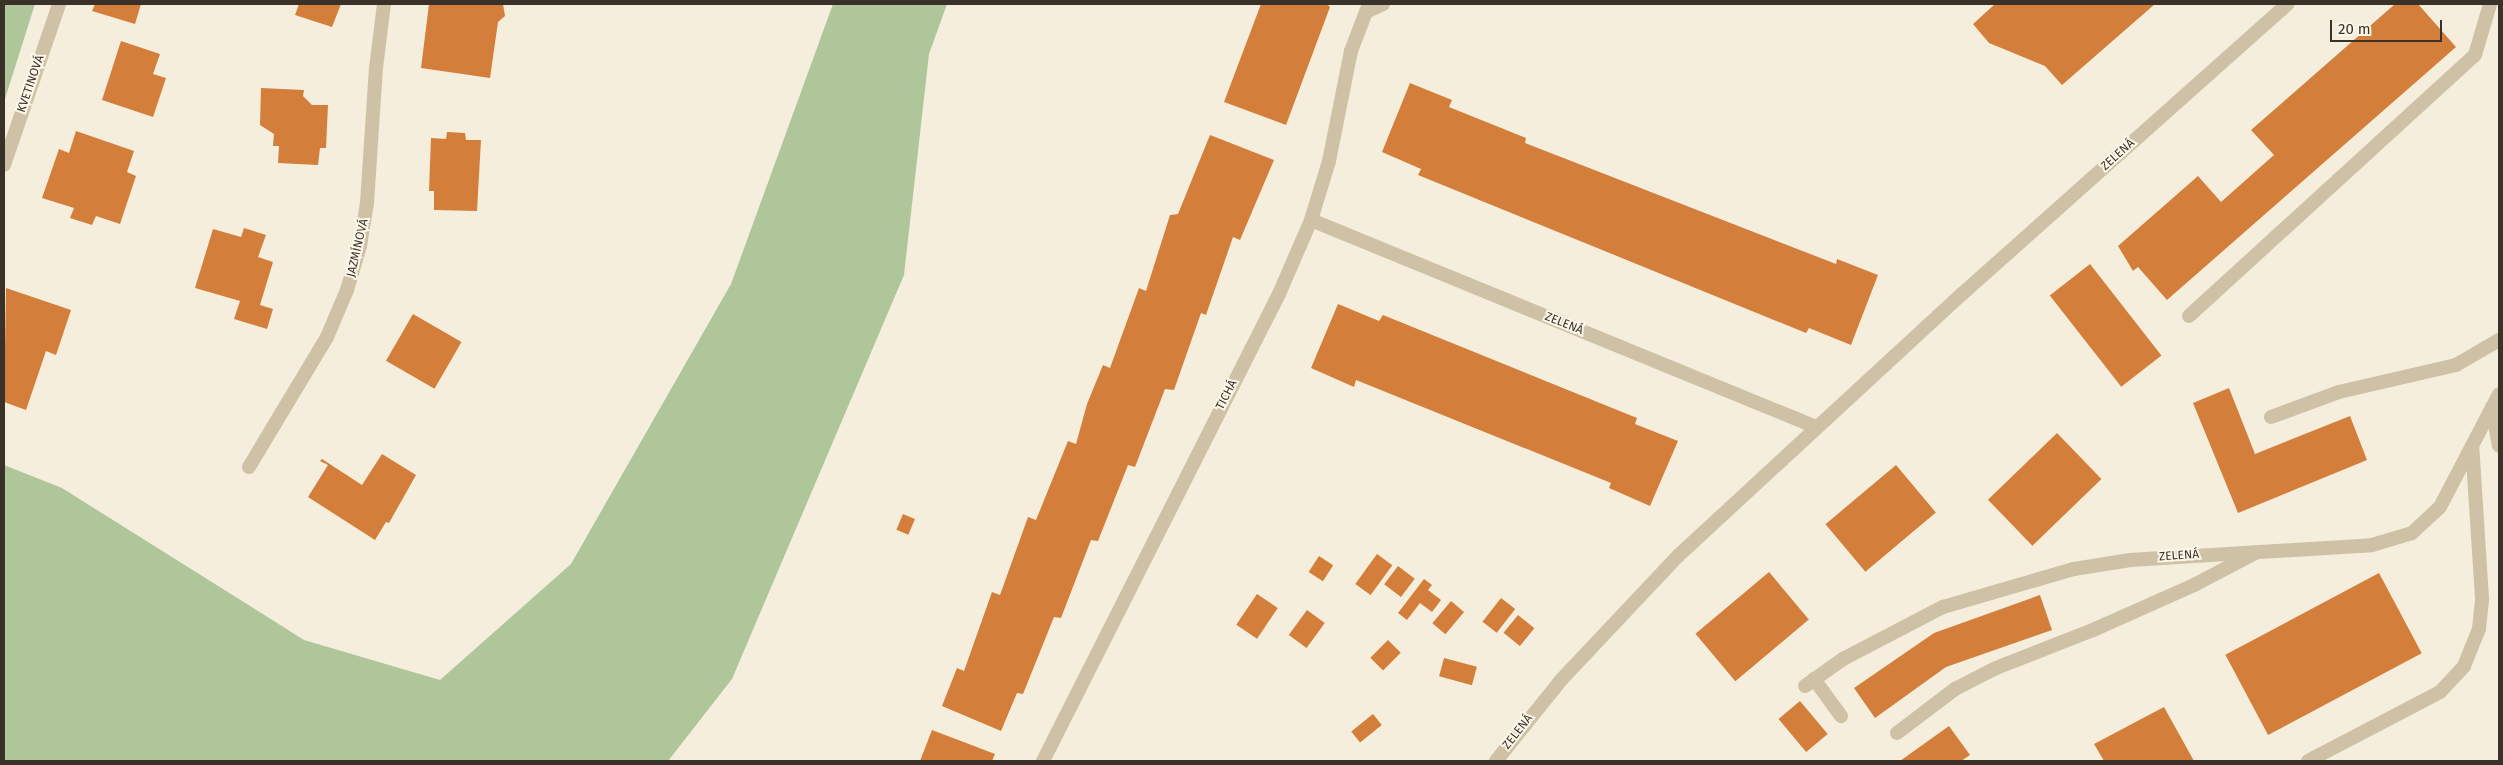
<!DOCTYPE html>
<html>
<head>
<meta charset="utf-8">
<style>
  body { margin:0 }
  #map { position:relative; width:2503px; height:765px; overflow:hidden; background:#f5eedc; font-family:"Fira Sans",sans-serif }
  div>[style] { position:absolute }
  .green>* { inset:0; background:#aec69a }
  .building>* { inset:0; background:#d37f3b; transform-origin:0 0 }
  .service>* { height:14px; margin:-7px; padding:0 7px; transform-origin:7px; border-radius:7px; background:#cfc1a6 }
  .minor>* { height:14px; margin:-7px; padding:0 7px; transform-origin:7px; border-radius:7px; background:#cfc1a6 }
  span { translate:-50% -50%; white-space:nowrap; text-align:center; line-height:1.15; -webkit-text-stroke:4px #fcf7e9; paint-order:stroke }
  .street-label { font-size:12px; color:#3a3128 }
  .frame { position:absolute; inset:0; border:5px solid #3a3128; pointer-events:none }
  .scale { position:absolute; left:2330px; top:20px; width:112px; height:22px; box-sizing:border-box; border:2px solid #3a3128; border-top:0; padding-left:6px; font-size:15px; line-height:18px; white-space:nowrap; color:#3a3128; -webkit-text-stroke:4px #fcf7e9; paint-order:stroke }
</style>
</head>
<body>
<div id="map">
  <div class="green">
    <div style="clip-path:polygon(4px 4px,35px 4px,4px 102px)"></div>
    <div style="clip-path:polygon(833px 4px,947px 4px,929px 54px,904px 275px,732px 679px,668px 761px,4px 761px,4px 465px,62px 488px,304px 640px,440px 680px,571px 564px,731px 284px)"></div>
  </div>
  <div class="building">
    <div style="clip-path:polygon(95px 4px,141px 4px,135px 24px,92px 11px)"></div>
    <div style="clip-path:polygon(299px 4px,341px 4px,332px 27px,295px 15px)"></div>
    <div style="clip-path:polygon(429px 4px,503px 4px,505px 16px,498px 22px,490px 78px,421px 68px)"></div>
    <div style="clip-path:polygon(1261px 4px,1327px 4px,1330px 7px,1286px 125px,1224px 102px)"></div>
    <div style="clip-path:polygon(1995px 4px,2155px 4px,2062px 85px,2045px 66px,1989px 43px,1973px 24px)"></div>
    <div style="clip-path:polygon(2395px 4px,2418px 4px,2456px 47px,2167px 300px,2138px 267px,2133px 271px,2118px 246px,2198px 176px,2221px 202px,2274px 155px,2251px 130px)"></div>
    <div style="clip-path:polygon(121px 41px,160px 54px,153px 74px,166px 78px,153px 117px,102px 100px)"></div>
    <div style="clip-path:polygon(1410px 83px,1452px 100px,1449px 107px,1526px 138px,1525px 143px,1836px 264px,1837px 259px,1878px 275px,1851px 345px,1809px 328px,1806px 333px,1418px 175px,1421px 169px,1382px 152px)"></div>
    <div style="clip-path:polygon(261px 88px,304px 90px,303px 96px,312px 105px,328px 105px,326px 148px,320px 148px,318px 165px,278px 163px,279px 146px,273px 146px,274px 134px,260px 125px)"></div>
    <div style="clip-path:polygon(76px 131px,134px 151px,127px 172px,136px 176px,120px 224px,96px 216px,92px 225px,70px 218px,74px 208px,42px 198px,59px 149px,69px 153px)"></div>
    <div style="clip-path:polygon(447px 132px,465px 133px,466px 140px,481px 140px,477px 211px,434px 210px,434px 191px,429px 191px,431px 138px,446px 139px)"></div>
    <div style="clip-path:polygon(1210px 135px,1274px 160px,1240px 240px,1233px 237px,1206px 315px,1201px 313px,1174px 390px,1165px 389px,1135px 467px,1128px 465px,1098px 541px,1091px 540px,1061px 618px,1054px 617px,1023px 694px,1017px 693px,1001px 731px,942px 706px,957px 668px,964px 671px,992px 592px,1000px 595px,1028px 517px,1036px 520px,1068px 441px,1076px 444px,1087px 404px,1103px 365px,1110px 368px,1139px 288px,1146px 291px,1170px 215px,1178px 214px)"></div>
    <div style="clip-path:polygon(244px 228px,266px 235px,258px 257px,273px 262px,260px 305px,273px 309px,267px 329px,234px 319px,240px 301px,195px 288px,213px 229px,241px 237px)"></div>
    <div style="left:2090px;top:264px;width:116px;height:51px;rotate:52deg"></div>
    <div style="clip-path:polygon(6px 288px,71px 310px,56px 355px,46px 351px,26px 410px,4px 402px)"></div>
    <div style="clip-path:polygon(1338px 304px,1379px 321px,1383px 315px,1637px 418px,1635px 424px,1678px 441px,1650px 506px,1609px 488px,1611px 483px,1356px 380px,1354px 387px,1311px 368px)"></div>
    <div style="left:413px;top:314px;width:56px;height:54px;rotate:30deg"></div>
    <div style="clip-path:polygon(2229px 388px,2255px 454px,2350px 416px,2367px 460px,2238px 513px,2193px 403px)"></div>
    <div style="left:2057px;top:433px;width:64px;height:96px;rotate:46deg"></div>
    <div style="clip-path:polygon(382px 454px,416px 475px,389px 523px,386px 522px,375px 540px,308px 497px,328px 465px,320px 461px,322px 459px,362px 485px)"></div>
    <div style="left:1896px;top:465px;width:62px;height:92px;rotate:50deg"></div>
    <div style="left:903px;top:514px;width:13px;height:17px;rotate:23deg"></div>
    <div style="left:1377px;top:554px;width:19px;height:37px;rotate:36deg"></div>
    <div style="left:1319px;top:556px;width:17px;height:19px;rotate:33deg"></div>
    <div style="left:1398px;top:566px;width:21px;height:23px;rotate:37deg"></div>
    <div style="left:1769px;top:572px;width:62px;height:96px;rotate:50deg"></div>
    <div style="left:2379px;top:573px;width:91px;height:174px;rotate:62deg"></div>
    <div style="clip-path:polygon(1424px 579px,1432px 585px,1428px 590px,1441px 600px,1432px 612px,1420px 603px,1407px 620px,1398px 613px)"></div>
    <div style="left:1257px;top:594px;width:25px;height:37px;rotate:34deg"></div>
    <div style="clip-path:polygon(2040px 595px,2052px 630px,1946px 667px,1875px 718px,1854px 688px,1934px 633px)"></div>
    <div style="left:1501px;top:598px;width:18px;height:30px;rotate:38deg"></div>
    <div style="left:1451px;top:601px;width:17px;height:29px;rotate:40deg"></div>
    <div style="left:1307px;top:610px;width:22px;height:31px;rotate:36deg"></div>
    <div style="left:1518px;top:615px;width:21px;height:23px;rotate:39deg"></div>
    <div style="left:1388px;top:640px;width:18px;height:25px;rotate:45deg"></div>
    <div style="left:1444px;top:658px;width:34px;height:19px;rotate:15deg"></div>
    <div style="left:1800px;top:701px;width:43px;height:28px;rotate:50deg"></div>
    <div style="clip-path:polygon(2164px 707px,2194px 761px,2104px 761px,2094px 744px)"></div>
    <div style="left:1373px;top:714px;width:14px;height:28px;rotate:51deg"></div>
    <div style="clip-path:polygon(1949px 726px,1970px 755px,1961px 761px,1900px 761px)"></div>
    <div style="clip-path:polygon(932px 730px,995px 754px,992px 761px,920px 761px)"></div>
  </div>
  <div class="service">
    <div style="left:2189px;top:316px;width:387px;rotate:-42.4deg"></div>
    <div style="left:2475px;top:55px;width:53px;rotate:-73.6deg"></div>
    <div style="left:2271px;top:417px;width:72px;rotate:-20.2deg"></div>
    <div style="left:2339px;top:392px;width:120px;rotate:-13deg"></div>
    <div style="left:2456px;top:365px;width:50px;rotate:-30.2deg"></div>
    <div style="left:1814px;top:679px;width:46px;rotate:53.9deg"></div>
    <div style="left:1897px;top:733px;width:73px;rotate:-37.2deg"></div>
    <div style="left:1955px;top:689px;width:46px;rotate:-27.1deg"></div>
    <div style="left:1996px;top:668px;width:104px;rotate:-21.4deg"></div>
    <div style="left:2093px;top:630px;width:111px;rotate:-24deg"></div>
    <div style="left:2194px;top:585px;width:71px;rotate:-27.6deg"></div>
    <div style="left:2308px;top:761px;width:149px;rotate:-27.6deg"></div>
    <div style="left:2440px;top:692px;width:35px;rotate:-47deg"></div>
    <div style="left:2464px;top:666px;width:40px;rotate:-68deg"></div>
    <div style="left:2479px;top:629px;width:31px;rotate:-84deg"></div>
    <div style="left:2482px;top:598px;width:153px;rotate:-93.7deg"></div>
  </div>
  <div class="minor">
    <div style="left:1366px;top:12px;width:19px;rotate:-25deg"></div>
    <div style="left:4px;top:165px;width:170px;rotate:-71.1deg"></div>
    <div style="left:1311px;top:220px;width:546px;rotate:22.29deg"></div>
    <div style="left:2492px;top:407px;width:39px;rotate:80deg"></div>
    <div style="left:249px;top:467px;width:152px;rotate:-59deg"></div>
    <div style="left:327px;top:337px;width:51px;rotate:-66.9deg"></div>
    <div style="left:347px;top:290px;width:46px;rotate:-73.5deg"></div>
    <div style="left:360px;top:246px;width:44px;rotate:-80.8deg"></div>
    <div style="left:367px;top:203px;width:135px;rotate:-86.2deg"></div>
    <div style="left:376px;top:68px;width:64px;rotate:-82.9deg"></div>
    <div style="left:1805px;top:686px;width:47px;rotate:-35.4deg"></div>
    <div style="left:1843px;top:659px;width:113px;rotate:-27.5deg"></div>
    <div style="left:1943px;top:607px;width:136px;rotate:-16.2deg"></div>
    <div style="left:2074px;top:569px;width:57px;rotate:-9.1deg"></div>
    <div style="left:2130px;top:560px;width:242px;rotate:-3.5deg"></div>
    <div style="left:2372px;top:545px;width:42px;rotate:-16.7deg"></div>
    <div style="left:2412px;top:533px;width:38px;rotate:-43deg"></div>
    <div style="left:2440px;top:507px;width:127px;rotate:-62.4deg"></div>
    <div style="left:1043px;top:761px;width:523px;rotate:-63.19deg"></div>
    <div style="left:1279px;top:294px;width:81px;rotate:-66.6deg"></div>
    <div style="left:1311px;top:220px;width:62px;rotate:-73deg"></div>
    <div style="left:1329px;top:161px;width:112px;rotate:-78.7deg"></div>
    <div style="left:1351px;top:51px;width:50px;rotate:-69deg"></div>
    <div style="left:1496px;top:761px;width:105px;rotate:-51.2deg"></div>
    <div style="left:1562px;top:679px;width:170px;rotate:-46.7deg"></div>
    <div style="left:1679px;top:555px;width:385px;rotate:-42.7deg"></div>
    <div style="left:1962px;top:294px;width:436px;rotate:-41.7deg"></div>
  </div>
  <div class="street-label">
    <span style="left:31px;top:84px;rotate:-71deg">KVETINOVÁ</span>
    <span style="left:2118px;top:155px;rotate:-42deg">ZELENÁ</span>
    <span style="left:358px;top:248px;rotate:-77deg">JAZMÍNOVÁ</span>
    <span style="left:1564px;top:324px;rotate:22deg">ZELENÁ</span>
    <span style="left:1227px;top:395px;rotate:-63deg">TICHÁ</span>
    <span style="left:2179px;top:556px;rotate:-4deg">ZELENÁ</span>
    <span style="left:1518px;top:732px;rotate:-52deg">ZELENÁ</span>
  </div>
  <div class="frame"></div>
  <div class="scale">20 m</div>
</div>
</body>
</html>
